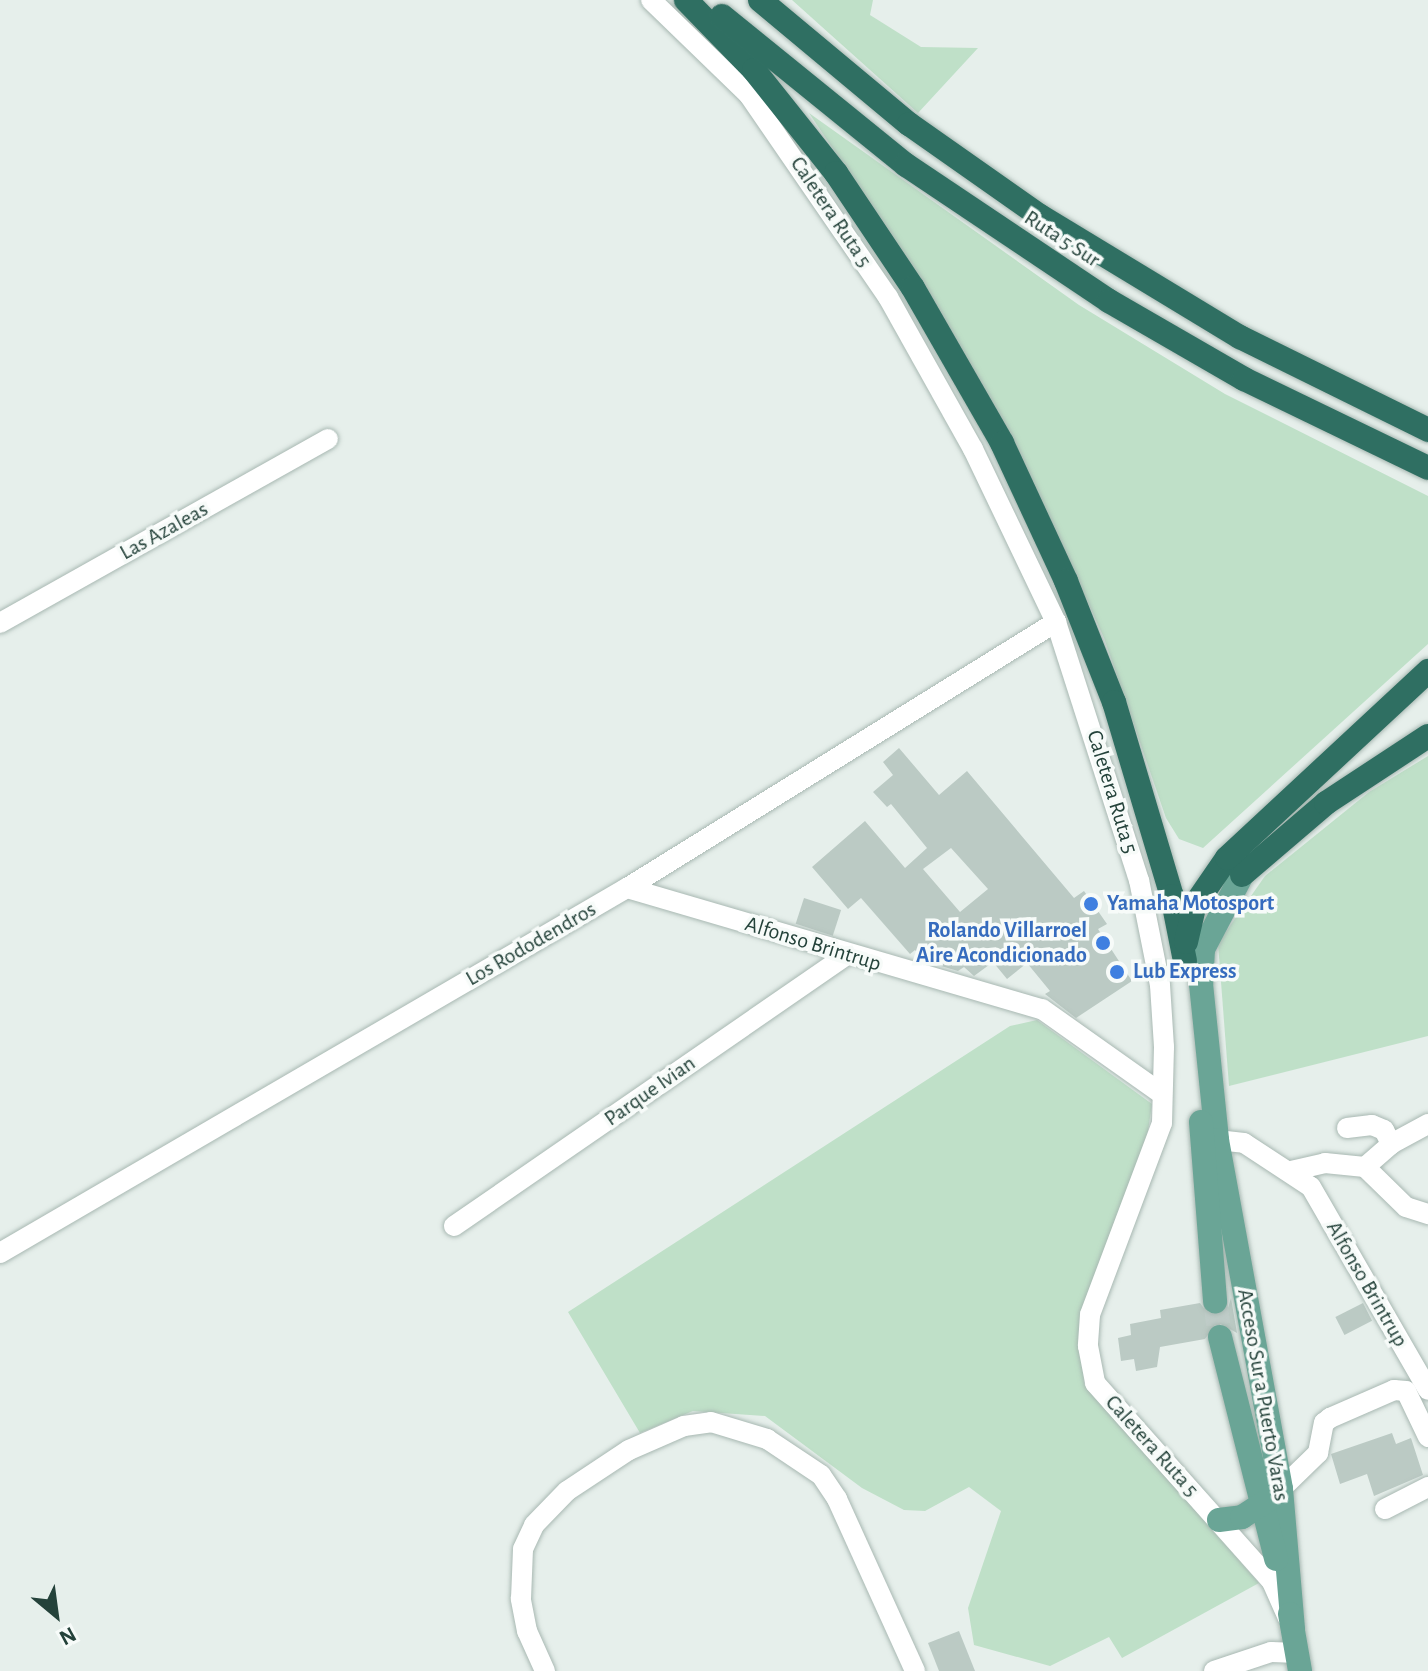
<!DOCTYPE html>
<html>
<head>
<meta charset="utf-8">
<style>
  body { margin:0 }
  #map { position:relative; width:1428px; height:1671px; overflow:hidden; background:#e6efeb; font-family:"Alegreya Sans",sans-serif }
  div>[style] { position:absolute }
  .green>* { inset:0; background:#bfe0c8 }
  .building>* { inset:0; background:#bbcac4; transform-origin:0 0 }
  .major-tunnel>* { height:24px; margin-top:-12px; transform-origin:0; background:repeating-linear-gradient(90deg,#bfccc8 0 24px,transparent 0 36px) }
  .roads { filter:drop-shadow(0 0 2px #a8b8b2) drop-shadow(0 0 2px #a8b8b2) }
  .minor>* { height:20px; margin:-10px; padding:0 10px; transform-origin:10px; border-radius:10px; background:#fff }
  .major>* { height:24px; margin:-12px; padding:0 12px; transform-origin:12px; border-radius:12px; background:#6aa596 }
  .highway>* { height:24px; margin:-12px; padding:0 12px; transform-origin:12px; border-radius:12px; background:#2f6f62 }
  .dots>* { width:22px; height:22px; translate:-50% -50%; box-sizing:border-box; border:4px solid #f7fbf9; border-radius:50% }
  span { translate:-50% -50%; white-space:nowrap; text-align:center; line-height:1.15; -webkit-text-stroke:7px #f7fbf9; paint-order:stroke }
  .street-label { font-size:22px; color:#24423a }
  .shop-label { font-size:22px; color:#366cbe; font-weight:700 }
  .left { translate:0 -50%; text-align:left }
  .right { translate:-100% -50%; text-align:right }
  .north { position:absolute; left:16px; top:1575px; width:80px; height:80px; -webkit-text-stroke:6px #f7fbf9; paint-order:stroke; rotate:151deg; font-size:22px; font-weight:700; line-height:32px; text-align:center; color:#24423a }
  .north::after { content:''; display:block; margin:auto; width:28px; height:36px; background:#24423a; clip-path:polygon(50% 0,100% 100%,50% 72%,0 100%) }
</style>
</head>
<body>
<div id="map">
  <div class="green">
    <div style="clip-path:polygon(792px 0,873px 0,870px 15px,921px 47px,978px 48px,918px 113px)"></div>
    <div style="clip-path:polygon(809px 113px,1079px 305px,1225px 394px,1428px 496px,1428px 644px,1203px 848px,1179px 839px,1166px 818px,1104px 638px,1040px 497px,878px 216px)"></div>
    <div style="clip-path:polygon(1428px 756px,1428px 1036px,1229px 1086px,1218px 943px,1265px 876px,1369px 792px)"></div>
    <div style="clip-path:polygon(1037px 1020px,1152px 1104px,1144px 1158px,1080px 1314px,1084px 1384px,1259px 1583px,1122px 1658px,1109px 1637px,1050px 1666px,974px 1645px,968px 1608px,1001px 1511px,969px 1487px,925px 1511px,904px 1510px,862px 1488px,765px 1416px,693px 1411px,640px 1433px,568px 1312px,1010px 1026px)"></div>
  </div>
  <div class="building">
    <div style="clip-path:polygon(evenodd,899px 748px,939px 795px,967px 771px,1074px 898px,1084px 891px,1107px 924px,1098px 929px,1132px 981px,1076px 1018px,1045px 994px,1050px 991px,1027px 963px,1007px 979px,993px 962px,974px 976px,964px 967px,958px 971px,924px 961px,915px 950px,910px 954px,861px 898px,848px 909px,812px 867px,865px 821px,905px 868px,927px 848px,891px 804px,887px 807px,873px 792px,893px 775px,883px 762px,899px 748px,951px 848px,988px 889px,960px 912px,923px 869px,951px 848px)"></div>
    <div style="left:804px;top:898px;width:39px;height:27px;rotate:18deg"></div>
    <div style="clip-path:polygon(1231px 1298px,1237px 1333px,1217px 1322px,1205px 1339px,1160px 1347px,1157px 1367px,1136px 1371px,1134px 1359px,1121px 1361px,1118px 1338px,1131px 1335px,1130px 1324px,1161px 1318px,1160px 1310px,1200px 1303px,1208px 1314px,1217px 1316px,1228px 1308px)"></div>
    <div style="left:1363px;top:1303px;width:20px;height:31px;rotate:63deg"></div>
    <div style="clip-path:polygon(1392px 1433px,1396px 1444px,1411px 1438px,1423px 1475px,1374px 1496px,1367px 1474px,1340px 1484px,1331px 1454px)"></div>
    <div style="clip-path:polygon(959px 1631px,975px 1671px,939px 1671px,928px 1643px)"></div>
  </div>
  <div class="major-tunnel">
    <div style="left:1215px;top:1301px;width:36px;rotate:82deg"></div>
  </div>
  <div class="roads">
    <div class="minor">
      <div style="left:651px;top:0;width:136px;rotate:44.1deg"></div>
      <div style="left:749px;top:95px;width:245px;rotate:55.5deg"></div>
      <div style="left:888px;top:297px;width:174px;rotate:60.8deg"></div>
      <div style="left:973px;top:449px;width:192px;rotate:64.4deg"></div>
      <div style="left:1056px;top:622px;width:271px;rotate:72.2deg"></div>
      <div style="left:1139px;top:880px;width:107px;rotate:78.7deg"></div>
      <div style="left:1160px;top:985px;width:62px;rotate:86.3deg"></div>
      <div style="left:1164px;top:1047px;width:76px;rotate:91.5deg"></div>
      <div style="left:1162px;top:1123px;width:205px;rotate:110.6deg"></div>
      <div style="left:1090px;top:1315px;width:31px;rotate:94deg"></div>
      <div style="left:1088px;top:1346px;width:38px;rotate:79deg"></div>
      <div style="left:1095px;top:1383px;width:266px;rotate:48.3deg"></div>
      <div style="left:1272px;top:1582px;width:39px;rotate:66deg"></div>
      <div style="left:0;top:623px;width:376px;rotate:-29.3deg"></div>
      <div style="left:627px;top:888px;width:432px;rotate:16.3deg"></div>
      <div style="left:1042px;top:1009px;width:147px;rotate:35.3deg"></div>
      <div style="left:1347px;top:1128px;width:25px;rotate:-7deg"></div>
      <div style="left:1372px;top:1125px;width:13px;rotate:23deg"></div>
      <div style="left:1384px;top:1130px;width:16px;rotate:63deg"></div>
      <div style="left:1217px;top:1140px;width:27px;rotate:6deg"></div>
      <div style="left:1244px;top:1143px;width:80px;rotate:33.3deg"></div>
      <div style="left:1311px;top:1187px;width:234px;rotate:60deg"></div>
      <div style="left:1365px;top:1167px;width:57px;rotate:44.3deg"></div>
      <div style="left:1406px;top:1207px;width:23px;rotate:18deg"></div>
      <div style="left:1291px;top:1171px;width:35px;rotate:-13deg"></div>
      <div style="left:1325px;top:1163px;width:40px;rotate:5.7deg"></div>
      <div style="left:1365px;top:1167px;width:35px;rotate:-41deg"></div>
      <div style="left:1391px;top:1144px;width:42px;rotate:-28.4deg"></div>
      <div style="left:454px;top:1226px;width:477px;rotate:-34.6deg"></div>
      <div style="left:0;top:1253px;width:726px;rotate:-30.21deg"></div>
      <div style="left:627px;top:888px;width:505px;rotate:-31.8deg"></div>
      <div style="left:1281px;top:1489px;width:52px;rotate:-44.2deg"></div>
      <div style="left:1318px;top:1453px;width:31px;rotate:-79deg"></div>
      <div style="left:1324px;top:1423px;width:8px;rotate:-40deg"></div>
      <div style="left:1330px;top:1418px;width:70px;rotate:-23.6deg"></div>
      <div style="left:1394px;top:1390px;width:12px;rotate:5deg"></div>
      <div style="left:1406px;top:1391px;width:51px;rotate:64.4deg"></div>
      <div style="left:1385px;top:1509px;width:48px;rotate:-27.1deg"></div>
      <div style="left:545px;top:1671px;width:44px;rotate:-114.2deg"></div>
      <div style="left:527px;top:1631px;width:33px;rotate:-101deg"></div>
      <div style="left:521px;top:1599px;width:50px;rotate:-87.7deg"></div>
      <div style="left:523px;top:1549px;width:26px;rotate:-65deg"></div>
      <div style="left:534px;top:1525px;width:47px;rotate:-45.9deg"></div>
      <div style="left:567px;top:1491px;width:74px;rotate:-33.5deg"></div>
      <div style="left:629px;top:1450px;width:60px;rotate:-23.6deg"></div>
      <div style="left:684px;top:1426px;width:27px;rotate:-8deg"></div>
      <div style="left:711px;top:1422px;width:59px;rotate:16.9deg"></div>
      <div style="left:767px;top:1439px;width:65px;rotate:33.7deg"></div>
      <div style="left:821px;top:1475px;width:29px;rotate:56deg"></div>
      <div style="left:837px;top:1499px;width:189px;rotate:65.6deg"></div>
      <div style="left:1214px;top:1671px;width:60px;rotate:-18.4deg"></div>
      <div style="left:1271px;top:1652px;width:27px;rotate:2deg"></div>
    </div>
    <div class="major">
      <div style="left:1242px;top:875px;width:84px;rotate:117.8deg"></div>
      <div style="left:1203px;top:949px;width:35px;rotate:93deg"></div>
      <div style="left:1201px;top:984px;width:157px;rotate:84.1deg"></div>
      <div style="left:1217px;top:1140px;width:355px;rotate:79.6deg"></div>
      <div style="left:1281px;top:1489px;width:140px;rotate:85.1deg"></div>
      <div style="left:1201px;top:1122px;width:180px;rotate:85.5deg"></div>
      <div style="left:1220px;top:1337px;width:229px;rotate:75.8deg"></div>
      <div style="left:1219px;top:1520px;width:23px;rotate:-7deg"></div>
      <div style="left:1242px;top:1517px;width:38px;rotate:-33deg"></div>
      <div style="left:1290px;top:1614px;width:58px;rotate:80deg"></div>
    </div>
    <div class="highway">
      <div style="left:686px;top:0;width:98px;rotate:45.8deg"></div>
      <div style="left:754px;top:70px;width:132px;rotate:51.5deg"></div>
      <div style="left:836px;top:173px;width:138px;rotate:56.2deg"></div>
      <div style="left:913px;top:288px;width:179px;rotate:60.1deg"></div>
      <div style="left:1002px;top:443px;width:152px;rotate:65.1deg"></div>
      <div style="left:1066px;top:581px;width:130px;rotate:68.4deg"></div>
      <div style="left:1114px;top:702px;width:202px;rotate:73.4deg"></div>
      <div style="left:1172px;top:896px;width:66px;rotate:78.7deg"></div>
      <div style="left:760px;top:0;width:194px;rotate:39.8deg"></div>
      <div style="left:909px;top:124px;width:160px;rotate:35.1deg"></div>
      <div style="left:1040px;top:216px;width:234px;rotate:31.2deg"></div>
      <div style="left:1240px;top:337px;width:210px;rotate:26.3deg"></div>
      <div style="left:722px;top:16px;width:237px;rotate:39deg"></div>
      <div style="left:906px;top:165px;width:244px;rotate:33.8deg"></div>
      <div style="left:1109px;top:301px;width:156px;rotate:30deg"></div>
      <div style="left:1244px;top:379px;width:204px;rotate:25.8deg"></div>
      <div style="left:1242px;top:875px;width:111px;rotate:-40.6deg"></div>
      <div style="left:1326px;top:803px;width:122px;rotate:-33.3deg"></div>
      <div style="left:1186px;top:942px;width:37px;rotate:-77deg"></div>
      <div style="left:1194px;top:906px;width:58px;rotate:-55.5deg"></div>
      <div style="left:1227px;top:858px;width:275px;rotate:-42.9deg"></div>
    </div>
  </div>
  <div class="dots">
    <div style="left:1091px;top:904px;background:#3f7fe0"></div>
    <div style="left:1103px;top:943px;background:#3f7fe0"></div>
    <div style="left:1117px;top:972px;background:#3f7fe0"></div>
  </div>
  <div class="street-label">
    <span style="left:831px;top:212px;rotate:56deg">Caletera Ruta 5</span>
    <span style="left:1062px;top:239px;rotate:33deg">Ruta 5 Sur</span>
    <span style="left:164px;top:531px;rotate:-29deg">Las Azaleas</span>
    <span style="left:1112px;top:792px;rotate:73deg">Caletera Ruta 5</span>
    <span style="left:531px;top:944px;rotate:-30deg">Los Rododendros</span>
    <span style="left:813px;top:944px;rotate:17deg">Alfonso Brintrup</span>
    <span style="left:650px;top:1091px;rotate:-35deg">Parque Ivian</span>
    <span style="left:1367px;top:1284px;rotate:60deg">Alfonso Brintrup</span>
    <span style="left:1263px;top:1395px;rotate:80deg">Acceso Sur a Puerto Varas</span>
    <span style="left:1152px;top:1446px;rotate:48deg">Caletera Ruta 5</span>
  </div>
  <div class="shop-label">
    <span class="left" style="left:1107px;top:904px">Yamaha Motosport</span>
    <span class="right" style="left:1087px;top:943px">Rolando Villarroel<br>Aire Acondicionado</span>
    <span class="left" style="left:1133px;top:972px">Lub Express</span>
  </div>
  <div class="north">N</div>
</div>
</body>
</html>
